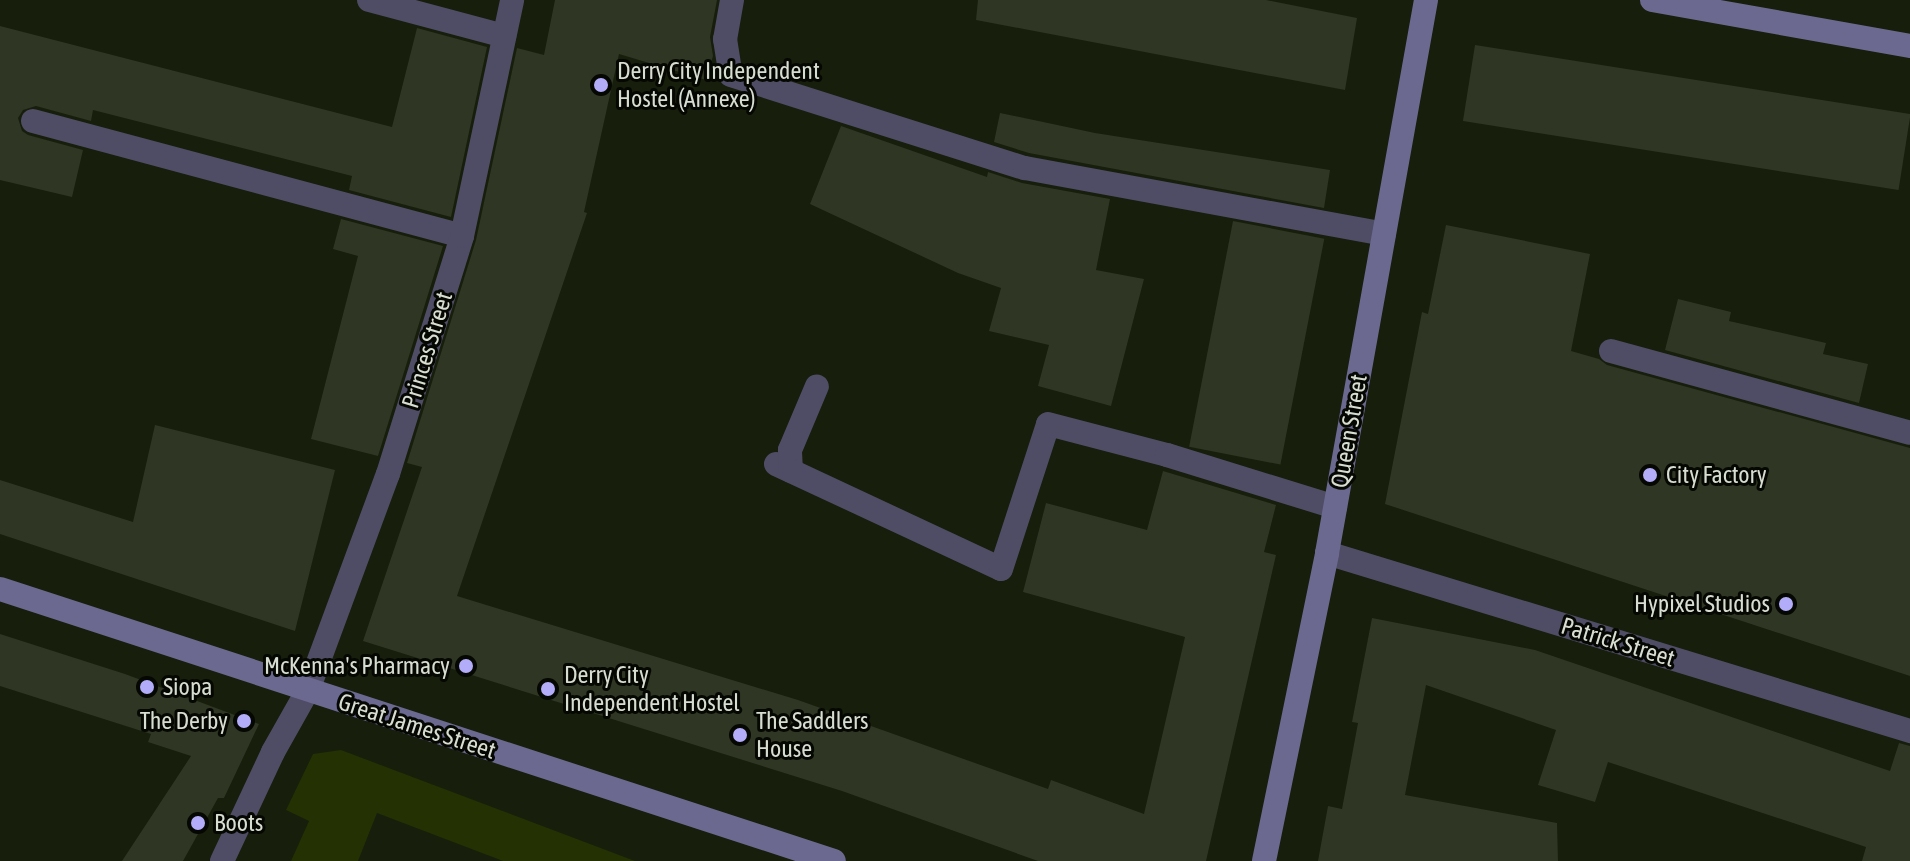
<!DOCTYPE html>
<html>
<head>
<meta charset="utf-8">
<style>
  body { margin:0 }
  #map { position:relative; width:1910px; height:861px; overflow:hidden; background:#171e0c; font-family:"Asap Condensed",sans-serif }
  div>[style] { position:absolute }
  .green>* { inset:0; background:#233103 }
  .building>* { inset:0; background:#2f3623; transform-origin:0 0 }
  .lane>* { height:24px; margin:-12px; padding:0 12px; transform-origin:12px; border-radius:12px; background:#4f4d66 }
  .street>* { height:24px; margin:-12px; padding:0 12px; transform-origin:12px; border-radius:12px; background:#4f4d66 }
  .secondary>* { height:24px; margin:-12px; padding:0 12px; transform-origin:12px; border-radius:12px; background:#6c6991 }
  .dots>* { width:22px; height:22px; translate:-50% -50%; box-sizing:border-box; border:4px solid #050702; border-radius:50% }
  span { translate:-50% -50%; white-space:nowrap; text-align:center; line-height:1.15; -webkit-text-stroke:6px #050702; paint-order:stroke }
  .poi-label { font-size:24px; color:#d8ddd1 }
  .left { translate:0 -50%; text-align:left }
  .right { translate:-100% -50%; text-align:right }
  .street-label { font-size:24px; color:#d8ddd1 }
</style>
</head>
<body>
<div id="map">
  <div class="green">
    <div style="clip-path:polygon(341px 750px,635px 861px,503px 861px,377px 813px,358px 861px,291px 861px,309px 821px,286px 810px,313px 754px)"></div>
  </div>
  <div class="building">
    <div style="clip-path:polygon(555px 0,717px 0,710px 37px,713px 56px,706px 80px,619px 54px,584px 212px,587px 213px,457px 596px,798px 700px,1048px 789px,1051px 780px,1144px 814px,1185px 637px,1023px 592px,1046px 503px,1147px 530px,1163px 471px,1276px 505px,1264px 552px,1276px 555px,1206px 861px,1038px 861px,842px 791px,363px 641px,422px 467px,407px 463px,476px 240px,517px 48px,544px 55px)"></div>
    <div style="clip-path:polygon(978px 0,1266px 0,1357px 18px,1345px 90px,976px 20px)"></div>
    <div style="clip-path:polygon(0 26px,392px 127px,417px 28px,487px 47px,451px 217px,349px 190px,352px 176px,93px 110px,91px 121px,36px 106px,23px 110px,18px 118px,22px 131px,28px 135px,83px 150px,72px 197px,0 180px)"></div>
    <div style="left:1475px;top:45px;width:441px;height:77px;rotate:9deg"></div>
    <div style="clip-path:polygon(1000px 113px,1095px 133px,1330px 170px,1324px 208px,1029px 153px,994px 142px)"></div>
    <div style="clip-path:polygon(841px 126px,987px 177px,988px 172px,1022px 183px,1110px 199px,1096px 270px,1144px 279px,1111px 406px,1038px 386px,1049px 345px,989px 331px,1001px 288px,958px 273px,810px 204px)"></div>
    <div style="clip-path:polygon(341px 219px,443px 246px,378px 456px,311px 439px,358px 256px,333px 249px)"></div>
    <div style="left:1233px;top:221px;width:93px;height:230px;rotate:11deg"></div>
    <div style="clip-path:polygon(1446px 225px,1590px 254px,1571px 351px,1599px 359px,1607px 365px,1910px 448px,1910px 676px,1385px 504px,1422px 312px,1428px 314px)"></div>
    <div style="clip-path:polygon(1678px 299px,1731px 312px,1729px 321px,1826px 343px,1823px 354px,1868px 364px,1859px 403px,1665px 350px)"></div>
    <div style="clip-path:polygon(155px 425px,335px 470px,295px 631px,0 534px,0 480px,133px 522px)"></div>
    <div style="clip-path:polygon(1372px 618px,1535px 650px,1890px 771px,1899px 743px,1910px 746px,1910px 861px,1862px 861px,1866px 847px,1608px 762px,1595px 802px,1538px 785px,1556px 730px,1426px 685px,1405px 795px,1557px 823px,1558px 861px,1318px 861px,1328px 806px,1342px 809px,1358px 723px,1352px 722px)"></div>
    <div style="clip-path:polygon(0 634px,125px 674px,259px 724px,224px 798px,218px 798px,183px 861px,122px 861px,191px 756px,148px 742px,151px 734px,0 686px)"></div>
  </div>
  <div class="lane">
    <div style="left:369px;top:0;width:140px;rotate:14.9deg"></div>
    <div style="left:732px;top:0;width:40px;rotate:100deg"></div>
    <div style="left:725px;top:39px;width:36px;rotate:81deg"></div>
    <div style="left:731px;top:75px;width:308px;rotate:17.6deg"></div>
    <div style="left:1025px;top:168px;width:365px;rotate:10.4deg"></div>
    <div style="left:33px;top:121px;width:444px;rotate:15deg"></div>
    <div style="left:1611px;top:351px;width:310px;rotate:15.3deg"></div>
    <div style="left:776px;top:464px;width:248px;rotate:25deg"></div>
    <div style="left:1001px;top:569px;width:152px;rotate:-72deg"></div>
    <div style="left:1048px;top:424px;width:123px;rotate:14.6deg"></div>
    <div style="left:1167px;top:455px;width:176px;rotate:17.2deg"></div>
    <div style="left:791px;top:471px;width:21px;rotate:-93deg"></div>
    <div style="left:790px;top:450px;width:69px;rotate:-67.1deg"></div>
  </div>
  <div class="street">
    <div style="left:1327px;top:553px;width:610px;rotate:16.98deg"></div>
    <div style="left:222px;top:861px;width:120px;rotate:-64.9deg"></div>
    <div style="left:273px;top:752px;width:71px;rotate:-60.6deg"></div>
    <div style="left:308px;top:690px;width:230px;rotate:-69.7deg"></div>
    <div style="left:388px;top:474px;width:249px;rotate:-72.7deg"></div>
    <div style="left:462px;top:236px;width:241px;rotate:-78deg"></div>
  </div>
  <div class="secondary">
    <div style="left:1652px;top:0;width:262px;rotate:10.1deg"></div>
    <div style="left:0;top:589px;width:877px;rotate:18.06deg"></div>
    <div style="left:1264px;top:861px;width:314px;rotate:-78.4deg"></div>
    <div style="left:1327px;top:553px;width:562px;rotate:-79.85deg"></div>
  </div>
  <div class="dots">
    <div style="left:601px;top:85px;background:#b3adf9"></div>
    <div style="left:1650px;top:475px;background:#b3adf9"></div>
    <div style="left:1786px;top:604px;background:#b3adf9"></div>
    <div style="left:466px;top:666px;background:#b3adf9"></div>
    <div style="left:147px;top:687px;background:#b3adf9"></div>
    <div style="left:548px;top:689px;background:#b3adf9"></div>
    <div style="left:244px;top:721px;background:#b3adf9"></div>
    <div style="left:740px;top:735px;background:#b3adf9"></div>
    <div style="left:198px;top:823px;background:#b3adf9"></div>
  </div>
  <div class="poi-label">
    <span class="left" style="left:617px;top:85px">Derry City Independent<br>Hostel (Annexe)</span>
    <span class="left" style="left:1666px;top:475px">City Factory</span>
    <span class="right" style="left:1770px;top:604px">Hypixel Studios</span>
    <span class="right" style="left:450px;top:666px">McKenna's Pharmacy</span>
    <span class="left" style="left:564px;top:689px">Derry City<br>Independent Hostel</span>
    <span class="left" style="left:163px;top:687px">Siopa</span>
    <span class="right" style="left:228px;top:721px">The Derby</span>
    <span class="left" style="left:756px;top:735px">The Saddlers<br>House</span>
    <span class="left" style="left:214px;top:823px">Boots</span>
  </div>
  <div class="street-label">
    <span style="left:427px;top:350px;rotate:-73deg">Princes Street</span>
    <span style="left:1349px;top:431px;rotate:-80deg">Queen Street</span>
    <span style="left:1618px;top:642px;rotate:17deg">Patrick Street</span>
    <span style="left:417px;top:726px;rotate:18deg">Great James Street</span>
  </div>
</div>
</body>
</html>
